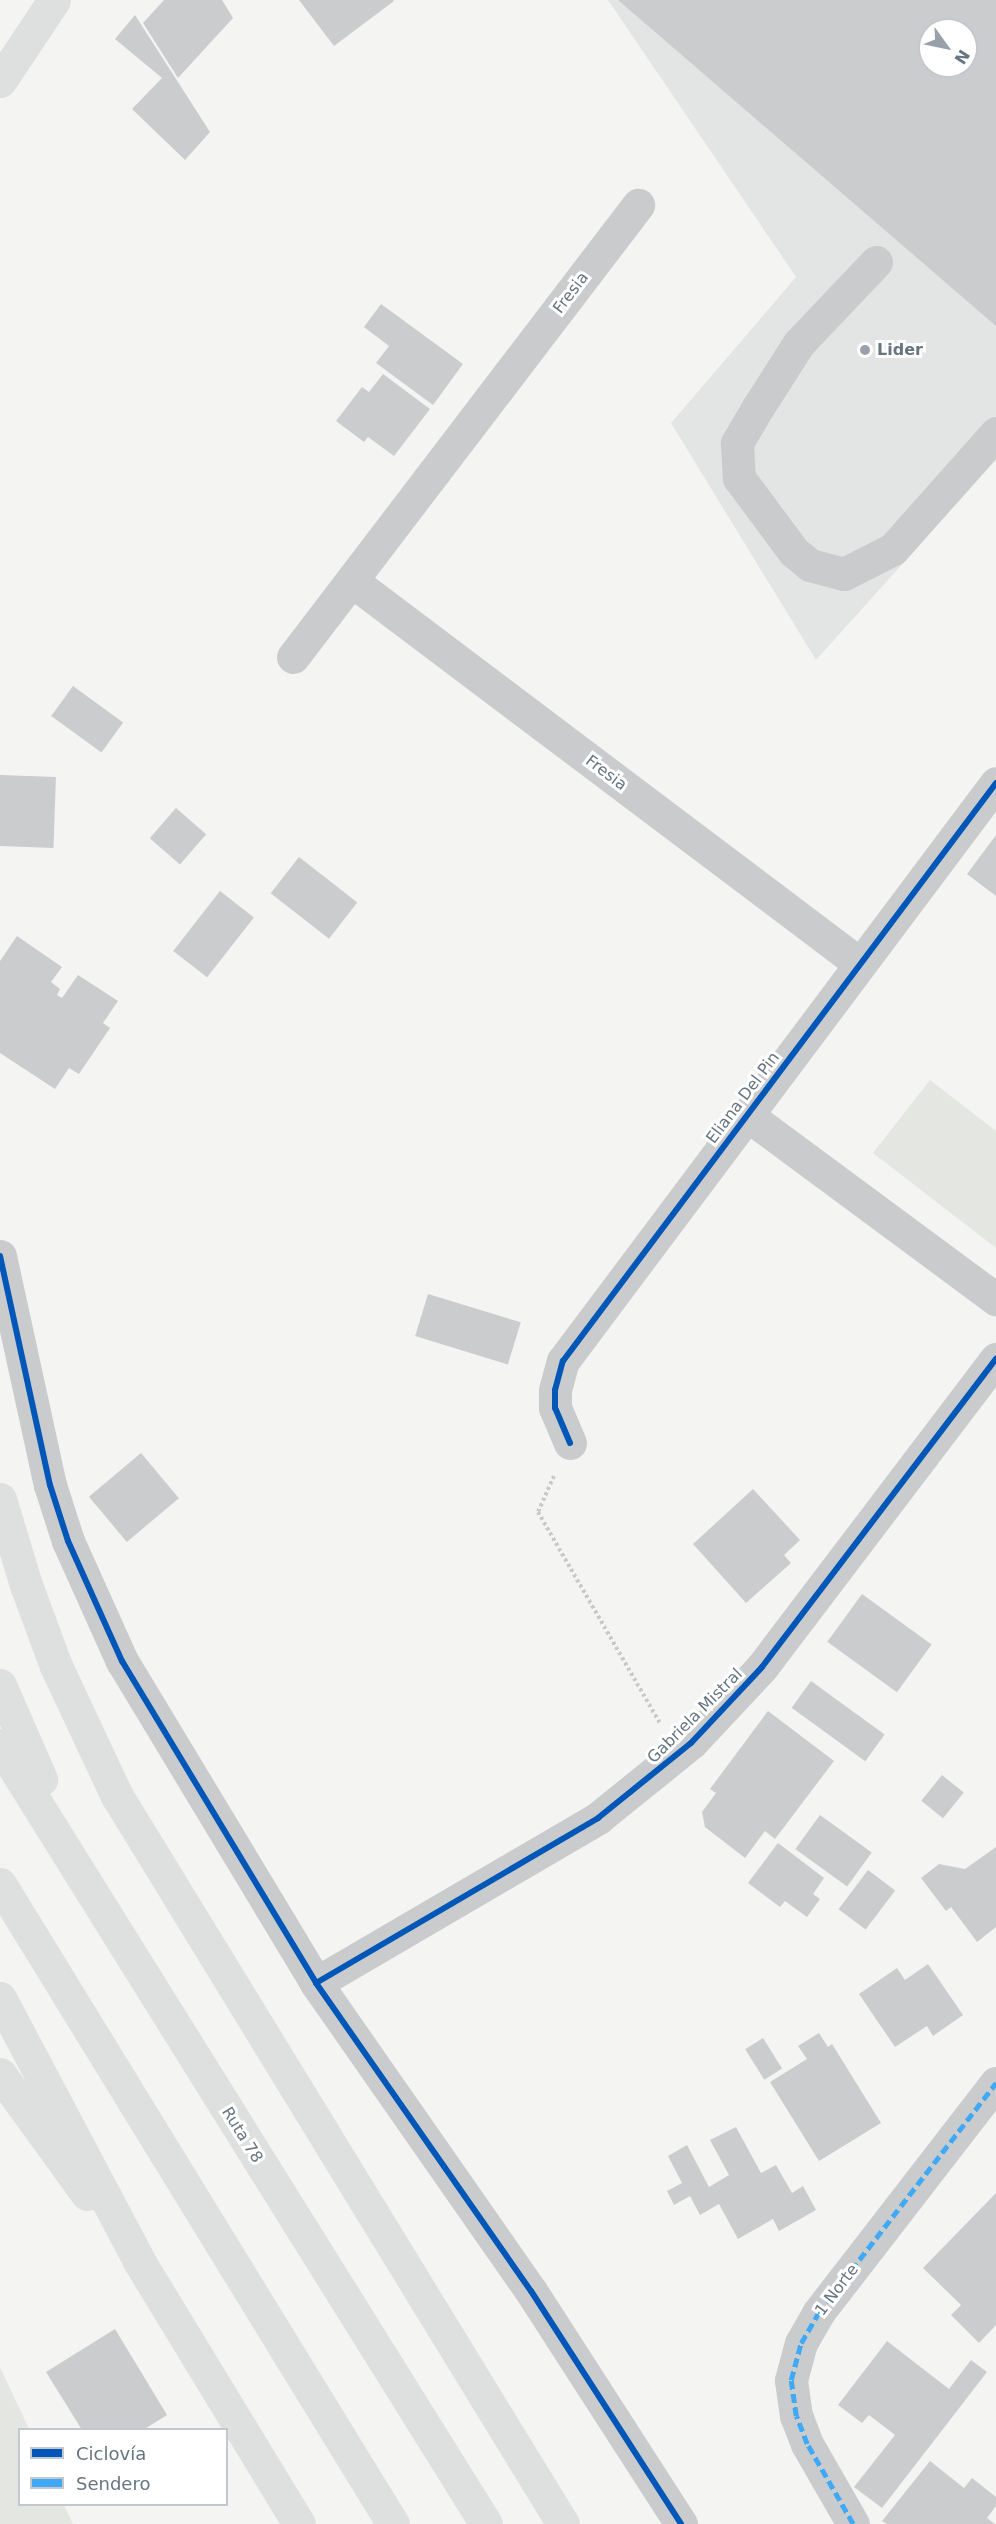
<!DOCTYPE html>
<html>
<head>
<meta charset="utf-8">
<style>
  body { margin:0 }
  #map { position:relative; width:996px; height:2524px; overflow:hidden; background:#f4f4f3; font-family:"DejaVu Sans",sans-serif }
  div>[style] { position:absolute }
  .built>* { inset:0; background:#e3e4e4 }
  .green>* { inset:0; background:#e4e7e1 }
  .building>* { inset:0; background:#cbcccd; transform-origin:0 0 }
  .path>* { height:4px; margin-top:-2px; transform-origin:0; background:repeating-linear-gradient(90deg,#c8c9c8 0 3px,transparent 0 6px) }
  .minor>* { height:33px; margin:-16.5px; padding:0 16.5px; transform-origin:16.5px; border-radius:16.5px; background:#cacbcc }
  .major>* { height:33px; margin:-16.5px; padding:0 16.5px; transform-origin:16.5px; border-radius:16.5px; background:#dedfdf }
  .highway>* { height:33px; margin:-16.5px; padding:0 16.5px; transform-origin:16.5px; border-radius:16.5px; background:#dedfdf }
  .quiet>* { height:4.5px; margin-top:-2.25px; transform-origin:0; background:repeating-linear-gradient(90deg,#3fa9f5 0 9px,transparent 0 13.5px) }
  .cycleway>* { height:6px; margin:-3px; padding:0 3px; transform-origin:3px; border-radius:3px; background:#0057b8 }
  .dots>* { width:16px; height:16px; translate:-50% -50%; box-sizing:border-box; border:3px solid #fff; border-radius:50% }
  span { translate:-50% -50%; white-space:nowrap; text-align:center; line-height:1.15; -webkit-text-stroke:6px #fff; paint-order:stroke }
  .street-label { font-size:16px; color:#667581 }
  .poi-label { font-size:16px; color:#667581; font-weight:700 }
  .left { translate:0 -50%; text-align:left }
  .legend { position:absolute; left:18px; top:2428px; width:210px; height:78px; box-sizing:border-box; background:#fff; border:2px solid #c2c8cd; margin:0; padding:8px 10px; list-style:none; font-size:18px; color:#667581 }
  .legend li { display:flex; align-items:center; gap:12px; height:30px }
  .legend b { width:30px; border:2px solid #c2c8cd }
  .north { position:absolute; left:918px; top:18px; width:60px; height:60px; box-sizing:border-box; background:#fff; border:2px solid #c2c8cd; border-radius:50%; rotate:123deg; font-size:16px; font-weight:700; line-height:24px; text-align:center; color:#667581 }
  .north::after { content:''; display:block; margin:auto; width:21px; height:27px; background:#98a1a9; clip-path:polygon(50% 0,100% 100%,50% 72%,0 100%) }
</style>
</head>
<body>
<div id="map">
  <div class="built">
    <div style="clip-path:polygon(evenodd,608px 0,996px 0,996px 460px,816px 660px,671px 423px,796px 277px,608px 0,930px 30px,966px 30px,966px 66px,930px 66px,930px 30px)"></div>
  </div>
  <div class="green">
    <div style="clip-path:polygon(930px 1080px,996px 1131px,996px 1248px,873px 1153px)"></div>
    <div style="clip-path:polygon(0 2367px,29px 2429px,20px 2430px,20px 2504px,64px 2505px,73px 2524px,0 2524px)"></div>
  </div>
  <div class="building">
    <div style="clip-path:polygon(164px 0,222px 0,233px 18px,178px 78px,143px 23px)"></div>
    <div style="clip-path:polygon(299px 0,393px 0,394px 1px,334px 46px)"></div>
    <div style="clip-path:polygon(evenodd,618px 0,996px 0,996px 326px,618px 0,930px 30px,966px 30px,966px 66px,930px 66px,930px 30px)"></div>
    <div style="clip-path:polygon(135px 15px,210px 132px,185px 160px,132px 109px,162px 78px,115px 39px)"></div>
    <div style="clip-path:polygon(381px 304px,463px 364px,433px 405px,376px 363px,389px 346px,364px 327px)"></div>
    <div style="clip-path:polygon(383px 374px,430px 409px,394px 456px,368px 437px,364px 442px,336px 421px,362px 387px,369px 392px)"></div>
    <div style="left:73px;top:686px;width:62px;height:37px;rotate:36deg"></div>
    <div style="left:0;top:775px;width:56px;height:71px;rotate:2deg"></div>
    <div style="left:176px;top:808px;width:40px;height:40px;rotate:41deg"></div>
    <div style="clip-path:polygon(996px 835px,996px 896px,967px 874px)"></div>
    <div style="left:299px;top:857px;width:74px;height:46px;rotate:38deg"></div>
    <div style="left:220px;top:891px;width:43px;height:76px;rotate:38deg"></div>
    <div style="clip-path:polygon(17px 936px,62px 967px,51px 982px,60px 989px,57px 995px,62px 998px,78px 975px,118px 1001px,103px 1023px,110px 1028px,79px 1074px,69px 1068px,55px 1089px,0 1053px,0 961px)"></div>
    <div style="left:428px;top:1294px;width:97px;height:44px;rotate:17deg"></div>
    <div style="left:141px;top:1453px;width:59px;height:68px;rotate:50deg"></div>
    <div style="clip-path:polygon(753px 1489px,800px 1540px,784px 1555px,791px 1563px,746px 1603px,693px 1544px)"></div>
    <div style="left:862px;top:1594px;width:86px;height:59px;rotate:36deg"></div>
    <div style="left:811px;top:1681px;width:91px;height:33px;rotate:36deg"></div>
    <div style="clip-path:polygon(768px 1711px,834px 1761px,775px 1839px,765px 1831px,745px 1858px,705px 1827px,702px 1812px,716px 1793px,710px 1789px)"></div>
    <div style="left:942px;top:1775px;width:28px;height:33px;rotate:39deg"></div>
    <div style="left:820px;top:1815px;width:64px;height:42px;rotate:36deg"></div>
    <div style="clip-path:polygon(778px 1843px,824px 1878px,813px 1894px,820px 1899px,807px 1917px,785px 1901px,780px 1907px,748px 1883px)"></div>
    <div style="clip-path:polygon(996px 1847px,996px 1927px,977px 1942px,951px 1907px,946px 1911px,921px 1878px,939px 1864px,965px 1869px)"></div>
    <div style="left:868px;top:1870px;width:34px;height:49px;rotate:37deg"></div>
    <div style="clip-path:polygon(928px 1964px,963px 2015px,933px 2036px,927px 2026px,895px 2047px,859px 1994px,897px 1968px,905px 1980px)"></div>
    <div style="clip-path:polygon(819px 2033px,828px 2047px,832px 2044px,881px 2123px,819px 2161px,770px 2082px,807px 2059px,798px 2046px)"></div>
    <div style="left:763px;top:2038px;width:36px;height:21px;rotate:58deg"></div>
    <div style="clip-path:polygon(736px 2127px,761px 2173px,776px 2165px,792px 2193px,803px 2186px,816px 2210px,779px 2231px,773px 2219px,738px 2239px,719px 2204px,700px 2215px,690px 2196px,674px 2205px,667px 2191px,682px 2183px,668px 2156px,687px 2145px,709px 2187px,729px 2175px,710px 2140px)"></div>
    <div style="clip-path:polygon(996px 2193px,996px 2325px,979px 2343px,951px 2315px,961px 2305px,923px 2268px)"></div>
    <div style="clip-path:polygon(115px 2329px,167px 2415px,143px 2430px,82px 2430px,46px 2372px)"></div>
    <div style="clip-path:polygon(887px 2341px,949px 2389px,971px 2360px,987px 2372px,882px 2508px,854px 2487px,895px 2435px,869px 2415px,862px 2423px,838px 2405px)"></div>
    <div style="clip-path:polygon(930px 2461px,964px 2488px,972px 2478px,996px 2497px,996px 2506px,987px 2518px,995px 2524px,887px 2524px,882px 2521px)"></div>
  </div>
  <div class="path">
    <div style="left:554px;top:1476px;width:39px;rotate:114deg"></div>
    <div style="left:538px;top:1512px;width:244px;rotate:60deg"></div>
  </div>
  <div class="minor">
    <div style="left:876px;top:262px;width:112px;rotate:133.5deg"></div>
    <div style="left:799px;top:343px;width:76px;rotate:122.6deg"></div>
    <div style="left:758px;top:407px;width:42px;rotate:120.3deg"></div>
    <div style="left:737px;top:443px;width:35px;rotate:87deg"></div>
    <div style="left:739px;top:478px;width:92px;rotate:53.4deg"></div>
    <div style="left:794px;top:552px;width:21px;rotate:39deg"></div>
    <div style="left:810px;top:565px;width:35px;rotate:15deg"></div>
    <div style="left:844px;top:574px;width:55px;rotate:-27deg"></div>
    <div style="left:893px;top:549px;width:155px;rotate:-48.4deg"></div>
    <div style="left:352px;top:581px;width:636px;rotate:37.01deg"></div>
    <div style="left:293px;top:657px;width:569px;rotate:-52.65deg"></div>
    <div style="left:747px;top:1115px;width:310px;rotate:36.5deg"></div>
    <div style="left:0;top:1256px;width:234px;rotate:77.7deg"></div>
    <div style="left:50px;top:1485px;width:59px;rotate:72.2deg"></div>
    <div style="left:68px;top:1541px;width:132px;rotate:65.8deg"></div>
    <div style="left:122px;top:1661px;width:376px;rotate:58.9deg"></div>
    <div style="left:316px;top:1983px;width:376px;rotate:55.1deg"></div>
    <div style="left:531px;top:2291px;width:277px;rotate:57.2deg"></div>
    <div style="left:570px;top:1443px;width:38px;rotate:-113deg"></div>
    <div style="left:555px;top:1408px;width:18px;rotate:-90deg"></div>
    <div style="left:555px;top:1390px;width:30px;rotate:-75deg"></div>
    <div style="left:563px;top:1361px;width:722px;rotate:-53.16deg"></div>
    <div style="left:316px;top:1983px;width:327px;rotate:-30.3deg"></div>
    <div style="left:598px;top:1818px;width:119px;rotate:-38.9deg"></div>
    <div style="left:691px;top:1743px;width:104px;rotate:-46.9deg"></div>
    <div style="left:762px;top:1667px;width:387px;rotate:-52.8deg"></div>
    <div style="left:853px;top:2524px;width:92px;rotate:-119.9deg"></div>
    <div style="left:807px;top:2444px;width:30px;rotate:-111deg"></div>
    <div style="left:796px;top:2416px;width:36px;rotate:-98deg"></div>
    <div style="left:791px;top:2380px;width:38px;rotate:-75deg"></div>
    <div style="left:801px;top:2343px;width:34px;rotate:-60deg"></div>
    <div style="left:818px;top:2313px;width:291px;rotate:-52.3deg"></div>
  </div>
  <div class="major">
    <div style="left:0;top:81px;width:97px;rotate:-56.3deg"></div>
  </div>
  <div class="highway">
    <div style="left:0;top:1499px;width:90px;rotate:73.2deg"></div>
    <div style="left:26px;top:1585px;width:86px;rotate:69.7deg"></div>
    <div style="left:56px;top:1666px;width:144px;rotate:64.9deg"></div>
    <div style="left:117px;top:1796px;width:854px;rotate:58.51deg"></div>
    <div style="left:0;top:1685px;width:103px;rotate:66.4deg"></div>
    <div style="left:0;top:1745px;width:918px;rotate:58.04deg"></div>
    <div style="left:0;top:1884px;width:751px;rotate:58.45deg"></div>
    <div style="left:0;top:1998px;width:297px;rotate:62.1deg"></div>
    <div style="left:139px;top:2261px;width:308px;rotate:58.7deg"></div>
    <div style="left:0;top:2074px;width:148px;rotate:54.1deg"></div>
  </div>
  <div class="quiet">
    <div style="left:853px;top:2524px;width:92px;rotate:-119.9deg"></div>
    <div style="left:807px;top:2444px;width:30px;rotate:-111deg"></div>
    <div style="left:796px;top:2416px;width:36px;rotate:-98deg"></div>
    <div style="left:791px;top:2380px;width:38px;rotate:-75deg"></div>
    <div style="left:801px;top:2343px;width:34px;rotate:-60deg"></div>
    <div style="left:818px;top:2313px;width:291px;rotate:-52.3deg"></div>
  </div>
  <div class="cycleway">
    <div style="left:0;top:1256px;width:234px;rotate:77.7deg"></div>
    <div style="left:50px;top:1485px;width:59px;rotate:72.2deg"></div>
    <div style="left:68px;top:1541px;width:132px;rotate:65.8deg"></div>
    <div style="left:122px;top:1661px;width:376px;rotate:58.9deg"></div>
    <div style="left:316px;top:1983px;width:376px;rotate:55.1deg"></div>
    <div style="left:531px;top:2291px;width:277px;rotate:57.2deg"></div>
    <div style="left:570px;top:1443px;width:38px;rotate:-113deg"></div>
    <div style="left:555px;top:1408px;width:18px;rotate:-90deg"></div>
    <div style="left:555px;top:1390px;width:30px;rotate:-75deg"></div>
    <div style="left:563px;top:1361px;width:722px;rotate:-53.16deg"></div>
    <div style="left:316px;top:1983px;width:327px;rotate:-30.3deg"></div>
    <div style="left:598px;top:1818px;width:119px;rotate:-38.9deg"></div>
    <div style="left:691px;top:1743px;width:104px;rotate:-46.9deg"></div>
    <div style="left:762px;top:1667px;width:387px;rotate:-52.8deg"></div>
  </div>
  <div class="dots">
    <div style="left:865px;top:350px;background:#98a1a9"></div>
  </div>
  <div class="street-label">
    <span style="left:571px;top:293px;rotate:-53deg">Fresia</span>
    <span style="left:606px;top:773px;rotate:37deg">Fresia</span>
    <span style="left:743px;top:1098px;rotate:-53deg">Eliana Del Pin</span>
    <span style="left:695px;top:1716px;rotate:-45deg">Gabriela Mistral</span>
    <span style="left:242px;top:2135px;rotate:58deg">Ruta 78</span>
    <span style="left:837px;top:2290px;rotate:-53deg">1 Norte</span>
  </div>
  <div class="poi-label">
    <span class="left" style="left:877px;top:350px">Lider</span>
  </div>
  <ul class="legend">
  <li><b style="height:8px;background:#0057b8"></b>Ciclovía</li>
  <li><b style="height:8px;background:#3fa9f5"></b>Sendero</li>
  </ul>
  <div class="north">N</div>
</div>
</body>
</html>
